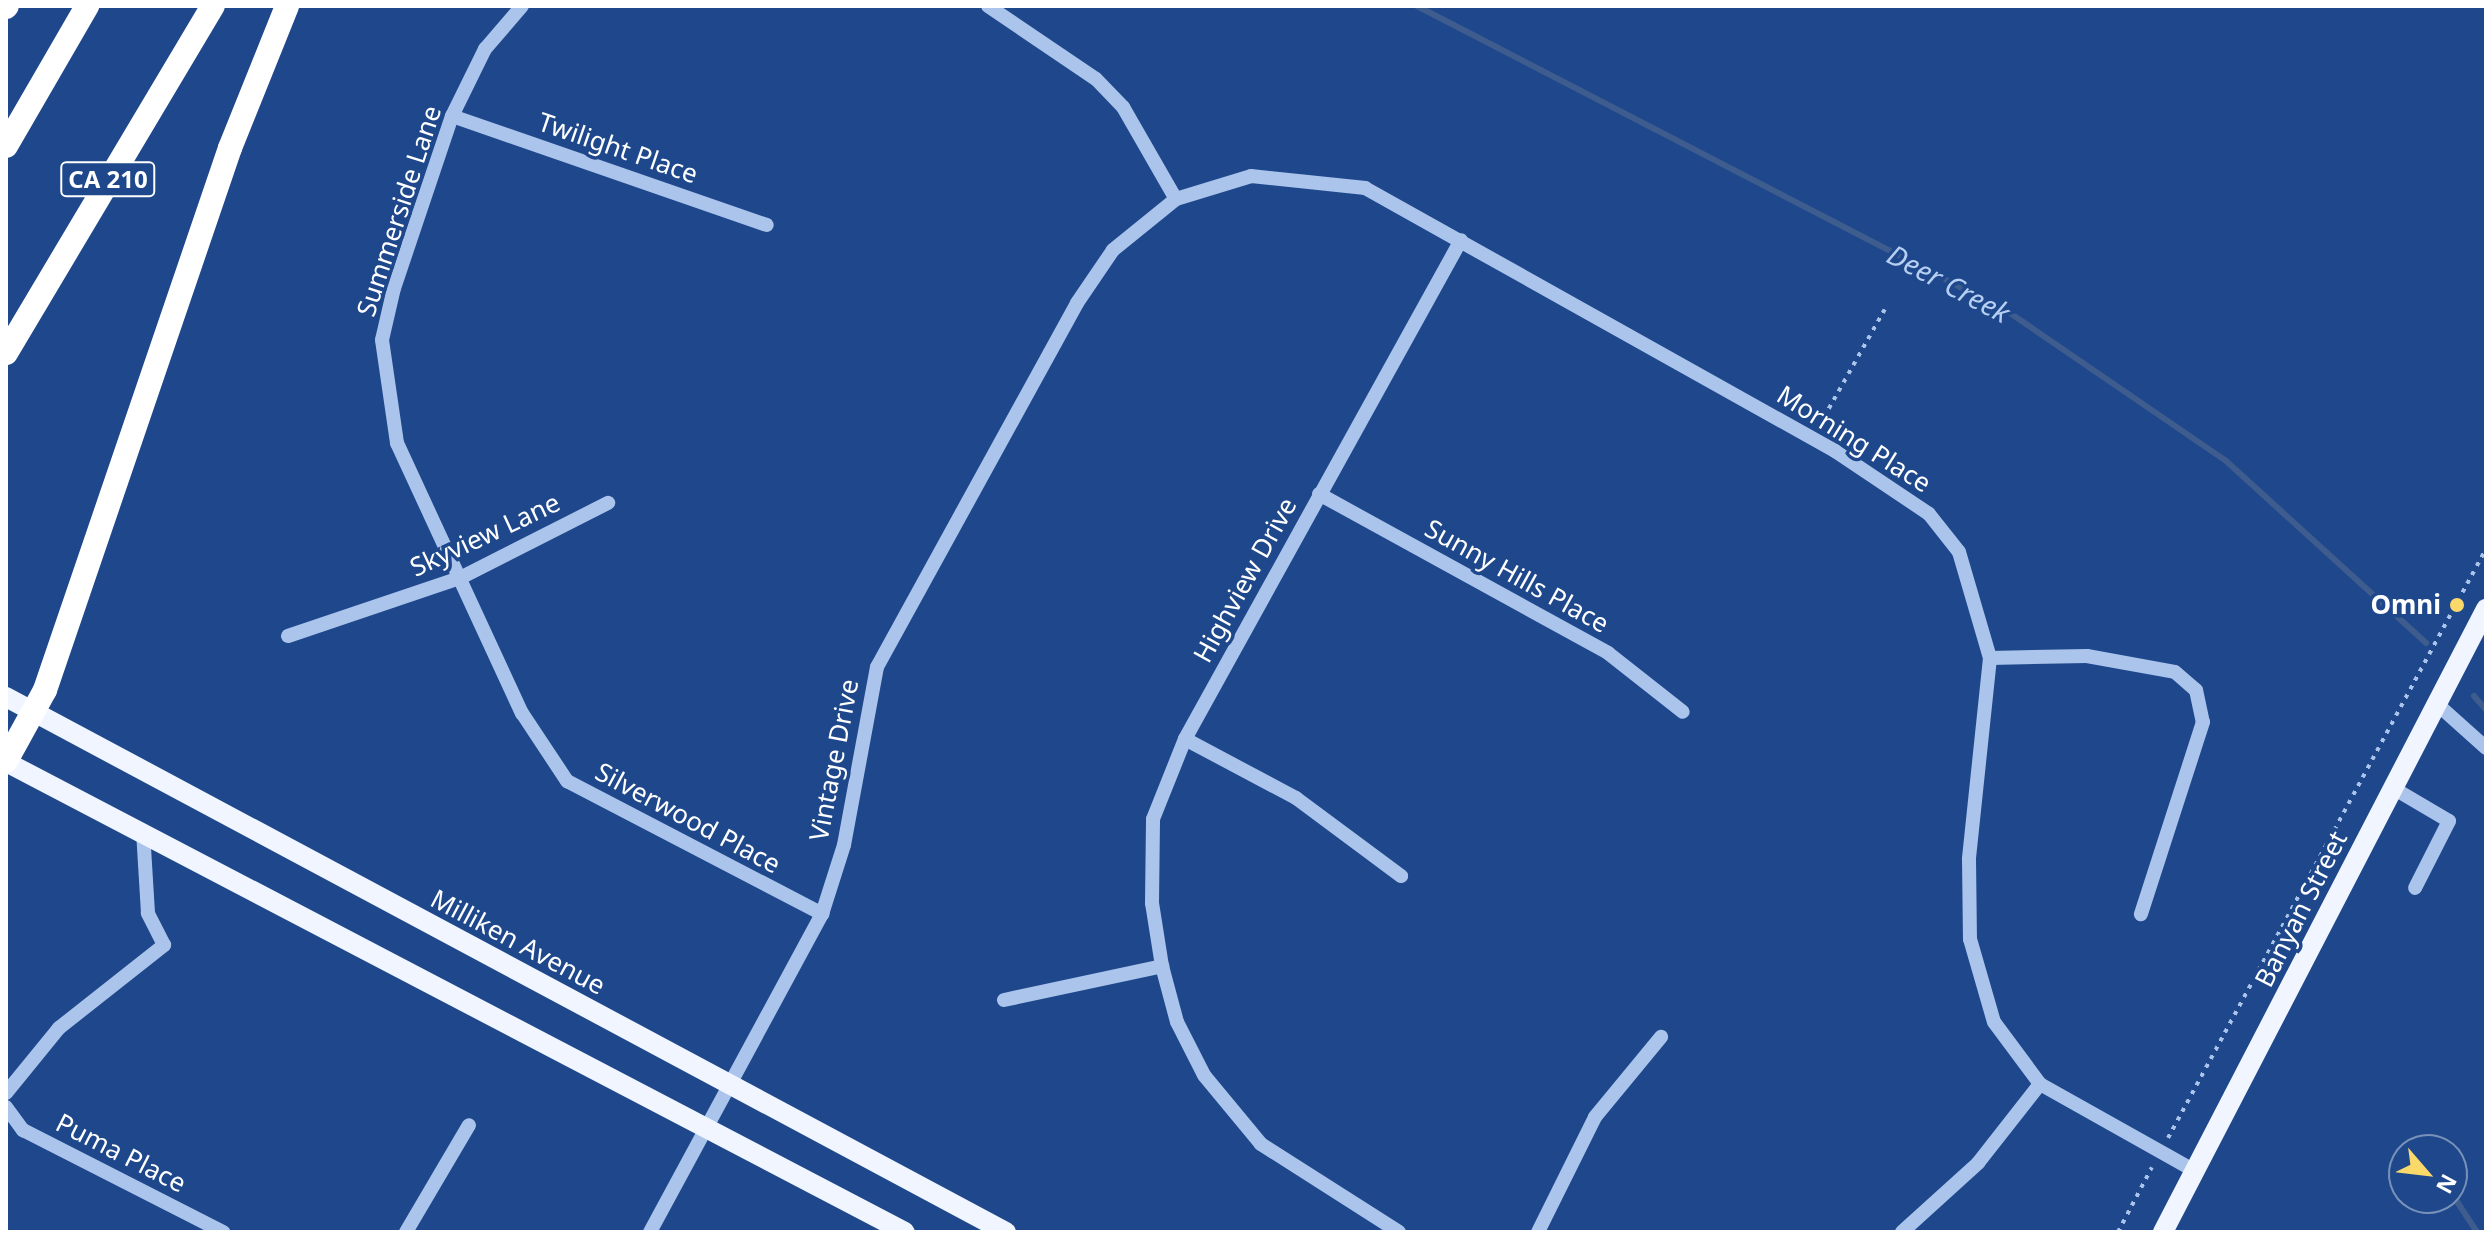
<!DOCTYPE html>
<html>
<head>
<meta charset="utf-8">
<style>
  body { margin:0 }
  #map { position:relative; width:2492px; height:1238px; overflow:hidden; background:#1e488b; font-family:"Noto Sans",sans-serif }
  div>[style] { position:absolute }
  .stream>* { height:6px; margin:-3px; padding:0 3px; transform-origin:3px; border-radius:3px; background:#3f5c8e }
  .path>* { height:4px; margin-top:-2px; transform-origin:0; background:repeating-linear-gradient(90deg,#abc4ec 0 4px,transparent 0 10px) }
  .minor>* { height:14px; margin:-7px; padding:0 7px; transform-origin:7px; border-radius:7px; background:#abc4ec }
  .major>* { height:20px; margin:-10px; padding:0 10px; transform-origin:10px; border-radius:10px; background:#f0f5ff }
  .highway>* { height:24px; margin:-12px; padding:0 12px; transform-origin:12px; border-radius:12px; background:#fff }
  .dots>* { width:22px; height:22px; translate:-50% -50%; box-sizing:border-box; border:4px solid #1e488b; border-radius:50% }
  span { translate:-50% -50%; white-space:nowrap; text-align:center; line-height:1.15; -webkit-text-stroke:7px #1e488b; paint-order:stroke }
  .shield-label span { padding:2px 6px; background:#1e488b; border:2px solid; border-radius:6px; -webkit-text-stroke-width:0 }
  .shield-label { font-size:24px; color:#fff; font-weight:700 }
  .street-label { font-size:26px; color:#fff }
  .poi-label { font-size:26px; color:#fff; font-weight:700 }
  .right { translate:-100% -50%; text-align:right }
  .water-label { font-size:28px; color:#b7cff3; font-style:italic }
  .frame { position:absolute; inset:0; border:8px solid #fff; pointer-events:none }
  .north { position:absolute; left:2388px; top:1134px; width:80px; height:80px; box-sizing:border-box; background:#1e488b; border:2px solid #7891b9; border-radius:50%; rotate:118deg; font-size:22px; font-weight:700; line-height:32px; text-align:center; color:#fff }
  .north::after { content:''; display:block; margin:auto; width:28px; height:36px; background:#fad96a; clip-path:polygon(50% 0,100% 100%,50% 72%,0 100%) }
</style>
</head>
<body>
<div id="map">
  <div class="stream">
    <div style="left:1417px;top:6px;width:668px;rotate:27.37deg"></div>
    <div style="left:2010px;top:313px;width:260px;rotate:34.4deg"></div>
    <div style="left:2225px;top:460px;width:272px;rotate:42.3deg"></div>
    <div style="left:2474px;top:696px;width:18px;rotate:49deg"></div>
    <div style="left:2452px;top:1194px;width:45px;rotate:56.7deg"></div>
  </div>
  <div class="path">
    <div style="left:1819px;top:426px;width:134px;rotate:-60.6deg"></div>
    <div style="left:2168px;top:1138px;width:669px;rotate:-61.64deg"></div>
    <div style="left:2118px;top:1232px;width:73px;rotate:-62.4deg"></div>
  </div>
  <div class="minor">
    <div style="left:522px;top:6px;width:57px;rotate:130.7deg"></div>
    <div style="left:485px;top:49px;width:75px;rotate:116.2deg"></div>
    <div style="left:452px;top:116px;width:182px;rotate:108.6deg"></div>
    <div style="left:394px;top:288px;width:53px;rotate:103deg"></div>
    <div style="left:382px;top:340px;width:104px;rotate:81.7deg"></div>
    <div style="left:397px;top:443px;width:298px;rotate:65.2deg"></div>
    <div style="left:522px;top:713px;width:82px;rotate:56.5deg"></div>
    <div style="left:567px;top:781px;width:288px;rotate:27.5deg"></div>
    <div style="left:988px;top:6px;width:130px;rotate:34.1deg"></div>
    <div style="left:1096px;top:79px;width:39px;rotate:46deg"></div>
    <div style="left:1123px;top:107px;width:106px;rotate:60.1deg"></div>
    <div style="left:452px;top:116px;width:333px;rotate:19.1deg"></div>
    <div style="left:1319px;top:494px;width:330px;rotate:28.8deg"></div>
    <div style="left:1608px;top:653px;width:95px;rotate:38.2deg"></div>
    <div style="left:288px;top:636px;width:184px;rotate:-18.7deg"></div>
    <div style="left:462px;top:577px;width:164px;rotate:-26.9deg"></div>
    <div style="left:1990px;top:658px;width:97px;rotate:-1.2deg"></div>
    <div style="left:2087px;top:656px;width:89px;rotate:10.3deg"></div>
    <div style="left:2175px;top:672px;width:28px;rotate:41deg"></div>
    <div style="left:2196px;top:690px;width:33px;rotate:78deg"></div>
    <div style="left:2203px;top:722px;width:202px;rotate:107.9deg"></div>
    <div style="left:2437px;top:704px;width:66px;rotate:41.9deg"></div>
    <div style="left:1185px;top:739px;width:126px;rotate:28deg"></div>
    <div style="left:1296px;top:798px;width:131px;rotate:36.6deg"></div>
    <div style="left:2393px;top:788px;width:65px;rotate:30.5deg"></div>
    <div style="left:2449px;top:821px;width:75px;rotate:116.9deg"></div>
    <div style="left:1004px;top:1000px;width:162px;rotate:-12.1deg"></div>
    <div style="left:6px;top:1093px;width:84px;rotate:-50.8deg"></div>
    <div style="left:59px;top:1028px;width:134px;rotate:-38.3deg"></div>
    <div style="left:164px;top:945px;width:36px;rotate:-117deg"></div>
    <div style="left:148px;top:913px;width:82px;rotate:-93.5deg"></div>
    <div style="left:6px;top:1107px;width:29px;rotate:54deg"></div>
    <div style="left:23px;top:1130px;width:225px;rotate:27deg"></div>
    <div style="left:406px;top:1232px;width:124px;rotate:-59.5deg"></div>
    <div style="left:650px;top:1232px;width:362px;rotate:-61.6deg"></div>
    <div style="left:822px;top:914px;width:72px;rotate:-72.3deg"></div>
    <div style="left:844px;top:845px;width:181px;rotate:-79.5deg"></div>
    <div style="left:877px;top:667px;width:415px;rotate:-61.2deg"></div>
    <div style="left:1077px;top:303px;width:64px;rotate:-55.8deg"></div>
    <div style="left:1113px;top:250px;width:81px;rotate:-39deg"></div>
    <div style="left:1176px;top:199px;width:78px;rotate:-17deg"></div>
    <div style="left:1251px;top:176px;width:115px;rotate:6deg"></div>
    <div style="left:1365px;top:188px;width:539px;rotate:29.23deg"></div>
    <div style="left:1835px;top:451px;width:113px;rotate:33.8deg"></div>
    <div style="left:1929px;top:514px;width:48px;rotate:51.7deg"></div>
    <div style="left:1959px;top:552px;width:110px;rotate:73.7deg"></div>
    <div style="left:1990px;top:658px;width:202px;rotate:96deg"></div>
    <div style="left:1969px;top:859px;width:80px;rotate:89.3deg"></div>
    <div style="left:1970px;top:939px;width:86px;rotate:73.9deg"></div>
    <div style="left:1994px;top:1022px;width:77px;rotate:53.4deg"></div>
    <div style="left:2040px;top:1084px;width:178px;rotate:29.3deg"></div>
    <div style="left:1399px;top:1232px;width:164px;rotate:-147.5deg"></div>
    <div style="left:1261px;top:1144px;width:89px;rotate:-129.6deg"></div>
    <div style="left:1204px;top:1075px;width:59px;rotate:-117deg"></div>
    <div style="left:1177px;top:1022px;width:58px;rotate:-105deg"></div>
    <div style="left:1162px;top:966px;width:64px;rotate:-99deg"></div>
    <div style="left:1152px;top:903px;width:84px;rotate:-89.3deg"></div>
    <div style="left:1153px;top:819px;width:86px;rotate:-68.2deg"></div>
    <div style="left:1185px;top:739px;width:570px;rotate:-61.05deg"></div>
    <div style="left:1538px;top:1232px;width:128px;rotate:-63.6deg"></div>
    <div style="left:1595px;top:1117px;width:104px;rotate:-50.5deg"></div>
    <div style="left:1902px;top:1232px;width:103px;rotate:-42.2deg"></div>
    <div style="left:1978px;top:1163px;width:100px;rotate:-51.9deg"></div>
  </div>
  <div class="major">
    <div style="left:6px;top:697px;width:1134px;rotate:28.15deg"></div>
    <div style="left:6px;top:762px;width:1014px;rotate:27.6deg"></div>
    <div style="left:2163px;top:1232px;width:702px;rotate:-62.6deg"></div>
  </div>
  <div class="highway">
    <div style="left:6px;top:7px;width:1px;rotate:-45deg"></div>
    <div style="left:6px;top:146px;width:162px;rotate:-59.9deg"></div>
    <div style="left:6px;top:353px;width:404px;rotate:-59.2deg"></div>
    <div style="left:6px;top:761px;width:81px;rotate:-61.2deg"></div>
    <div style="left:45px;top:690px;width:573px;rotate:-71.15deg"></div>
    <div style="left:230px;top:148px;width:153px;rotate:-68.1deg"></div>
  </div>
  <div class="dots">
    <div style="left:2457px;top:605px;background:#fad96a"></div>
  </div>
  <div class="shield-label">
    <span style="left:108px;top:179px">CA 210</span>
  </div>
  <div class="street-label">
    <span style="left:618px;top:148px;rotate:19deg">Twilight Place</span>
    <span style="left:399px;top:211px;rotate:-72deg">Summerside Lane</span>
    <span style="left:1854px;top:439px;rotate:32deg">Morning Place</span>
    <span style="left:485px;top:535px;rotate:-25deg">Skyview Lane</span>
    <span style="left:1517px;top:576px;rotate:29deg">Sunny Hills Place</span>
    <span style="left:1245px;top:580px;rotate:-61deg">Highview Drive</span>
    <span style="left:834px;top:760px;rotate:-79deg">Vintage Drive</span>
    <span style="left:688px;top:818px;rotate:28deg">Silverwood Place</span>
    <span style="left:2301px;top:909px;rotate:-63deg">Banyan Street</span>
    <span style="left:518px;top:942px;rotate:28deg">Milliken Avenue</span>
    <span style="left:121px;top:1153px;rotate:27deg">Puma Place</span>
  </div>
  <div class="poi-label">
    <span class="right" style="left:2441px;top:605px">Omni</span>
  </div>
  <div class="water-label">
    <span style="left:1949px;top:283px;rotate:28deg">Deer Creek</span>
  </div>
  <div class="frame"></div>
  <div class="north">N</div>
</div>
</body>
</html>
